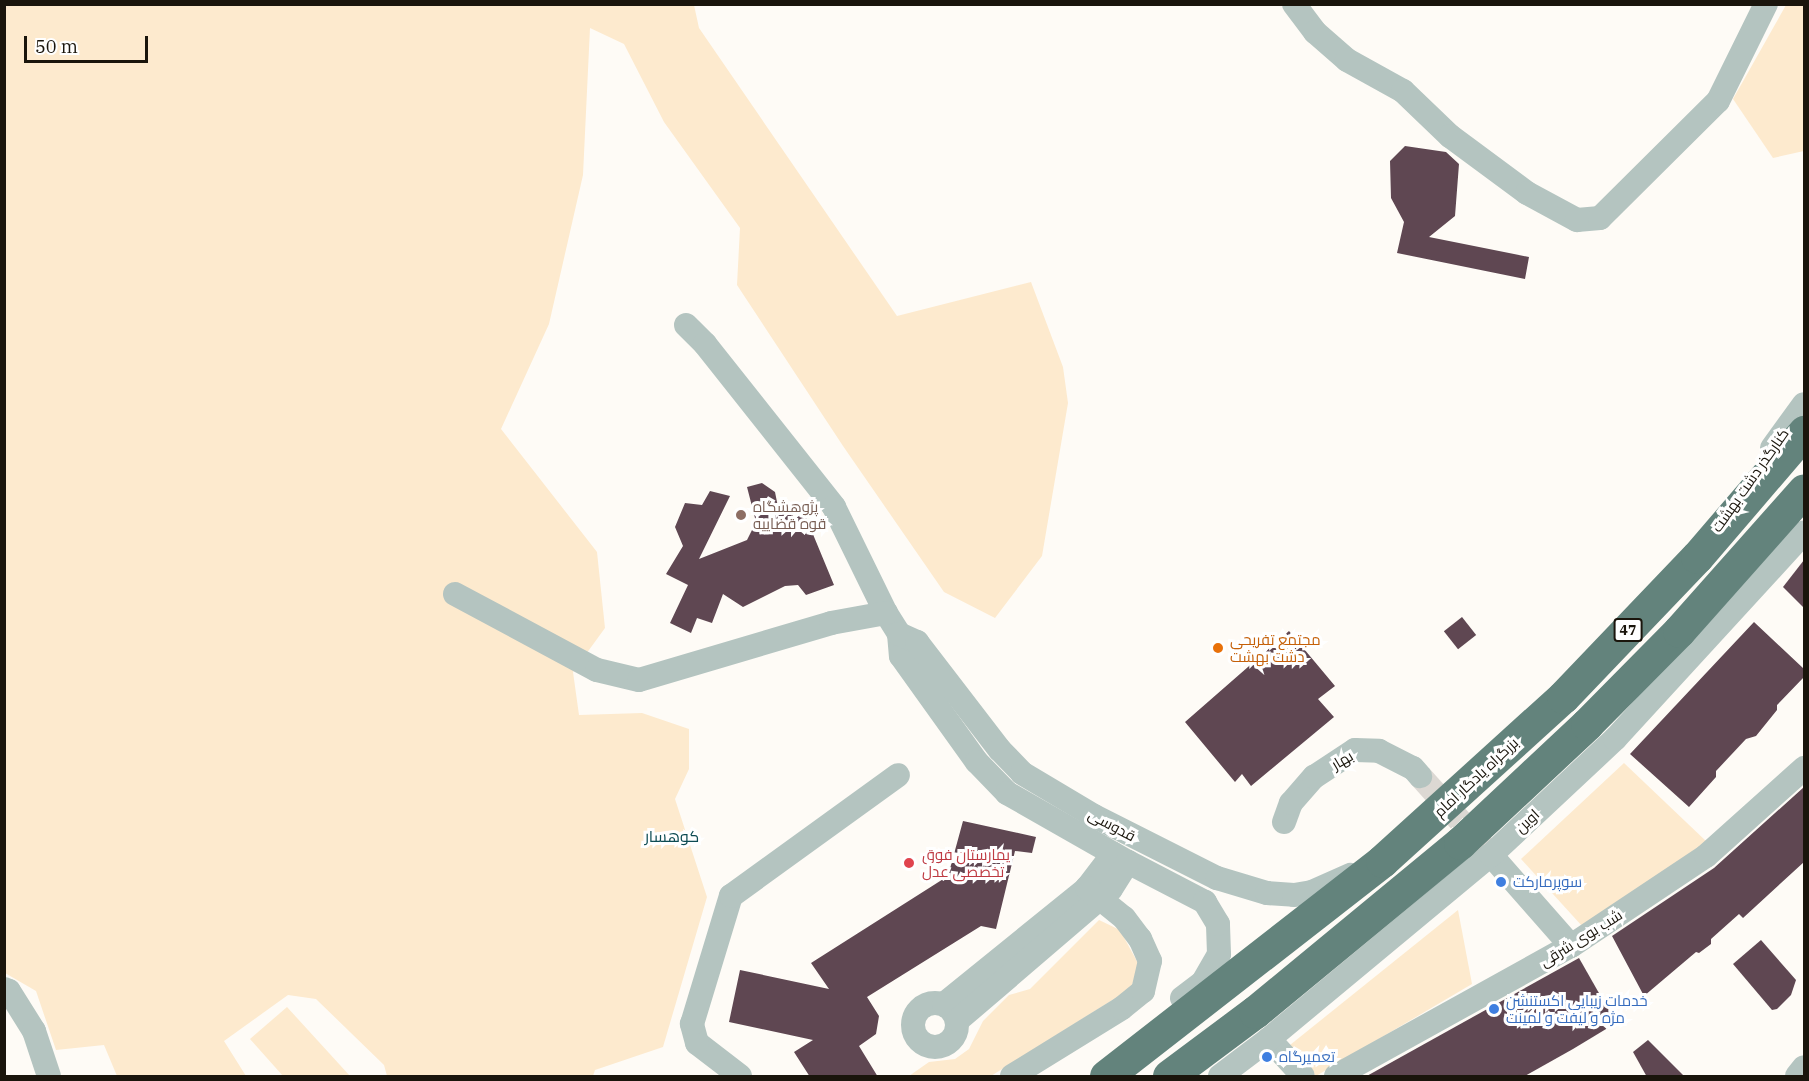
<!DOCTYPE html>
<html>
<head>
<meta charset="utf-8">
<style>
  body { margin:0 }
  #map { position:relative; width:1809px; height:1081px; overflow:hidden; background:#fefbf6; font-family:"IBM Plex Serif",Cairo,serif }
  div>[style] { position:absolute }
  .green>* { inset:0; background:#fdeace }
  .building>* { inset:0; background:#5f4752; transform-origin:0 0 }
  .minor-tunnel>* { height:24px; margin-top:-12px; transform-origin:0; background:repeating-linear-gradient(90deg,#dcd8d3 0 24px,transparent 0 36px) }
  .minor>* { height:24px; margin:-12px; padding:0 12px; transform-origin:12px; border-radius:12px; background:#b4c4c0 }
  .minor>.ring { margin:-12px; padding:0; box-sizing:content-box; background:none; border:24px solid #b4c4c0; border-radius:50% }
  .highway>* { height:33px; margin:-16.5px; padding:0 16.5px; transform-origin:16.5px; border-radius:16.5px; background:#63837c }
  .dots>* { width:16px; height:16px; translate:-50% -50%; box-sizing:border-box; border:3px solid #fff; border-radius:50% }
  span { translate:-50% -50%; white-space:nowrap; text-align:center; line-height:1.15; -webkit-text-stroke:6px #fff; paint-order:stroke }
  .shield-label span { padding:2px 4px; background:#fff; border:2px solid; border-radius:4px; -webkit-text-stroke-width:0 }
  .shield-label { font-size:14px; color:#1a150c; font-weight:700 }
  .street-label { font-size:15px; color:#1a150c }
  .education-label { font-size:15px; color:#785e54 }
  .left { translate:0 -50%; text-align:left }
  .food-label { font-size:15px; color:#c56008 }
  .health-label { font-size:15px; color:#be3a42 }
  .shop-label { font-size:15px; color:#366cbe }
  .neighbourhood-label { font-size:16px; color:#0c4b52 }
  .frame { position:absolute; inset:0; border:6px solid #1a150c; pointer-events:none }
  .scale { position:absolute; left:24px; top:36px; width:124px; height:27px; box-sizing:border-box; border:3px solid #1a150c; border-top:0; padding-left:8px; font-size:18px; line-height:21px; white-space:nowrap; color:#1a150c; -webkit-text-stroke:4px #fff; paint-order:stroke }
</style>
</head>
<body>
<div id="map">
  <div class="green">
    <div style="clip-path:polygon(5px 5px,694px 5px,699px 28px,897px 316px,1031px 282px,1063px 367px,1068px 403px,1042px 556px,995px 618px,944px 592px,843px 446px,737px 285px,740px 228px,664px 122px,624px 44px,590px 28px,583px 175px,549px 324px,501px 429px,597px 552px,605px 628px,573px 672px,579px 715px,642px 713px,689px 729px,689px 769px,675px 799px,707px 897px,663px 1047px,595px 1070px,593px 1076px,387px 1076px,384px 1065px,316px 999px,288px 995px,224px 1041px,246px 1076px,117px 1076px,104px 1045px,56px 1050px,36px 991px,5px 973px)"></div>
    <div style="clip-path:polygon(1786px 5px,1804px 5px,1804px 151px,1773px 158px,1733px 99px)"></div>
    <div style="clip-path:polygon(1624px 763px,1707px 842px,1582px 926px,1521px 859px)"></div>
    <div style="clip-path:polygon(1458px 910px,1472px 984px,1316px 1076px,1290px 1045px)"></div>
    <div style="clip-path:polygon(1099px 920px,1120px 930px,1140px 967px,1130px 989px,991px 1076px,909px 1076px,929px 1062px,955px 1059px,969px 1049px,983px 1021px,1009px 995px,1030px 989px)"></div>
    <div style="clip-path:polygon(287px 1007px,350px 1076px,283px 1076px,250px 1039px)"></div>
  </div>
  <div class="building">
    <div style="clip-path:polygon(1405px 146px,1446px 152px,1459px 164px,1455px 216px,1429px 237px,1529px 257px,1525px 279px,1397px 253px,1404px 222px,1391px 198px,1390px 161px)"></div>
    <div style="clip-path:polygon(762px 483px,775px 492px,778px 507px,789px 506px,793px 517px,805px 515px,834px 585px,806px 595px,798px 585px,785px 586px,743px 607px,723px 594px,712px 623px,697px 618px,691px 633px,670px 623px,688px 585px,666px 574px,683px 546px,675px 527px,685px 503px,702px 505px,710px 491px,730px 496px,699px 559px,747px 540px,756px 522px,747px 487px)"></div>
    <div style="clip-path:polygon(1804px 560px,1804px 608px,1783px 587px)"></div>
    <div style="left:1462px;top:617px;width:23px;height:23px;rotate:52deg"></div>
    <div style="clip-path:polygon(1754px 622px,1804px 669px,1804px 677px,1777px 705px,1777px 710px,1756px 736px,1746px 739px,1716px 771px,1716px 777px,1689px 807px,1630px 754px)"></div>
    <div style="clip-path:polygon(1289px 631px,1335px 686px,1318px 699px,1334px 717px,1251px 786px,1242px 774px,1235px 782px,1185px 722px)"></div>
    <div style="clip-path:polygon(1804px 787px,1804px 862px,1743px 918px,1739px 914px,1711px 939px,1711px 944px,1699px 953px,1696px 952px,1644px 996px,1612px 936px,1714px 868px)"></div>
    <div style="clip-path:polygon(963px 821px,1036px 837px,1032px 853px,1015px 851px,996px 929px,981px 926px,867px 997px,879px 1016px,876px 1034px,859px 1046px,878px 1077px,810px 1077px,794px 1052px,813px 1040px,729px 1022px,740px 970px,829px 989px,811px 963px,948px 876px)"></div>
    <div style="clip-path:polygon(1761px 940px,1796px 980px,1791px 995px,1777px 1009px,1772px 1010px,1733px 964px)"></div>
    <div style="clip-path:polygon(1579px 958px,1616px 1023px,1573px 1049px,1523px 1077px,1365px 1077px)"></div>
    <div style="clip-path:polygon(1648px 1040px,1685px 1077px,1647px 1077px,1633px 1052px)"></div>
  </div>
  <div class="minor-tunnel">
    <div style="left:1420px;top:776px;width:106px;rotate:48.1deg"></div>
  </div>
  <div class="minor">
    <div style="left:1294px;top:4px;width:35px;rotate:53deg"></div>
    <div style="left:1315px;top:32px;width:43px;rotate:41.2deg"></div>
    <div style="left:1347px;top:60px;width:64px;rotate:29deg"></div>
    <div style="left:1403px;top:91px;width:65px;rotate:43.8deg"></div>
    <div style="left:1450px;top:136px;width:96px;rotate:36.5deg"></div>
    <div style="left:1527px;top:193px;width:57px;rotate:28.4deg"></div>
    <div style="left:1577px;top:220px;width:23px;rotate:-5deg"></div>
    <div style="left:1600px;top:218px;width:166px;rotate:-44.8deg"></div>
    <div style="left:1718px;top:101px;width:108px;rotate:-63.7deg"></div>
    <div style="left:686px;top:325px;width:27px;rotate:45deg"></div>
    <div style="left:705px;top:344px;width:208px;rotate:51.6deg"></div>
    <div style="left:834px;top:507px;width:118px;rotate:63.9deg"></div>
    <div style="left:886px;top:613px;width:25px;rotate:58deg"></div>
    <div style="left:899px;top:634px;width:22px;rotate:85deg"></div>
    <div style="left:901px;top:656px;width:130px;rotate:54.4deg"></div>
    <div style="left:977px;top:762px;width:43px;rotate:45.9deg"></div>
    <div style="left:1007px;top:793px;width:139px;rotate:29.7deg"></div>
    <div style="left:1128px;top:862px;width:87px;rotate:27.5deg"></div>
    <div style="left:1772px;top:448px;width:54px;rotate:-54deg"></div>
    <div style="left:455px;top:594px;width:161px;rotate:28.2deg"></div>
    <div style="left:597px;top:670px;width:43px;rotate:13.4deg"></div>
    <div style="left:639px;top:680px;width:200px;rotate:-16.5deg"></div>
    <div style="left:831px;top:623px;width:56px;rotate:-10.3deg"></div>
    <div style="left:899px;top:634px;width:20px;rotate:24deg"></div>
    <div style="left:917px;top:642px;width:136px;rotate:52.5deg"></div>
    <div style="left:1000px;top:750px;width:32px;rotate:46deg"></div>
    <div style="left:1022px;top:773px;width:84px;rotate:30.8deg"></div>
    <div style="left:1094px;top:816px;width:138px;rotate:26.8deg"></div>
    <div style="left:1217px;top:878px;width:52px;rotate:16.7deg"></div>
    <div style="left:1267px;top:893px;width:27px;rotate:4deg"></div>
    <div style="left:1294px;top:895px;width:18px;rotate:-9deg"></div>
    <div style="left:1312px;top:892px;width:42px;rotate:-24.1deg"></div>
    <div style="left:1284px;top:822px;width:20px;rotate:-70deg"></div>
    <div style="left:1291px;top:803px;width:35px;rotate:-49deg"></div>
    <div style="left:1314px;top:777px;width:49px;rotate:-33.4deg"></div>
    <div style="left:1355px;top:750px;width:24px;rotate:2deg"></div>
    <div style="left:1379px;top:751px;width:38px;rotate:27deg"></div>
    <div style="left:1413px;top:768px;width:11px;rotate:49deg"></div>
    <div style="left:1491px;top:855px;width:121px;rotate:48.7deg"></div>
    <div style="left:4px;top:989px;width:5px;rotate:22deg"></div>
    <div style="left:9px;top:991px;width:47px;rotate:58deg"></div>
    <div style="left:34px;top:1031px;width:47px;rotate:71.6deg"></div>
    <div style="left:1182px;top:998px;width:26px;rotate:-37deg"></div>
    <div style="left:1203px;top:982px;width:32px;rotate:-60deg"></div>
    <div style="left:1219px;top:954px;width:30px;rotate:-92deg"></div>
    <div style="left:1218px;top:924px;width:26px;rotate:-121deg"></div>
    <div class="ring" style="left:913px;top:1003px;width:20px;height:20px"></div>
    <div style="left:944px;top:1004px;width:184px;rotate:-39deg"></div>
    <div style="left:1087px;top:888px;width:43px;rotate:-52.6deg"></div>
    <div style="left:958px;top:1020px;width:201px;rotate:-40.6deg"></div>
    <div style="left:1111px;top:889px;width:32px;rotate:-58deg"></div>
    <div style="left:1269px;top:1039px;width:50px;rotate:47.4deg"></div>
    <div style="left:740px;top:1076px;width:54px;rotate:-142.5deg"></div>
    <div style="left:697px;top:1043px;width:20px;rotate:-105deg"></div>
    <div style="left:692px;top:1024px;width:134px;rotate:-73.1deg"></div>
    <div style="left:731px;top:896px;width:206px;rotate:-35.9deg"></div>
    <div style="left:1012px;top:1076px;width:129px;rotate:-31.7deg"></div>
    <div style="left:1122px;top:1008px;width:27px;rotate:-39deg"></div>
    <div style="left:1143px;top:991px;width:31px;rotate:-77deg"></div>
    <div style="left:1150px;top:961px;width:24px;rotate:-114deg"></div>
    <div style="left:1140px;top:939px;width:26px;rotate:-127deg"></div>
    <div style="left:1124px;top:918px;width:48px;rotate:-141deg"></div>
    <div style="left:1220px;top:1076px;width:61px;rotate:-37.1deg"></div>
    <div style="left:1269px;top:1039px;width:288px;rotate:-39.7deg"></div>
    <div style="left:1491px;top:855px;width:170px;rotate:-43.1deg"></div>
    <div style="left:1615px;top:739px;width:280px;rotate:-47.5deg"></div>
    <div style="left:1336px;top:1076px;width:269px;rotate:-29deg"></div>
    <div style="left:1571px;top:946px;width:162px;rotate:-33.7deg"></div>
    <div style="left:1706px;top:856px;width:132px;rotate:-41.9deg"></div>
    <div style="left:1797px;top:1076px;width:11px;rotate:-52deg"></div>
  </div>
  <div class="highway">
    <div style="left:1106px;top:1076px;width:350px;rotate:-37.9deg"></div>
    <div style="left:1382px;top:861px;width:244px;rotate:-42.2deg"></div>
    <div style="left:1563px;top:697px;width:194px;rotate:-46.3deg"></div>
    <div style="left:1697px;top:557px;width:165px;rotate:-49.4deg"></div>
    <div style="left:1169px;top:1076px;width:107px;rotate:-36.7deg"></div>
    <div style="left:1255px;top:1012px;width:266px;rotate:-39.5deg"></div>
    <div style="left:1460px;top:843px;width:174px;rotate:-43.1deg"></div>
    <div style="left:1587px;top:724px;width:131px;rotate:-45.3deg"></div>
    <div style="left:1679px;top:631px;width:188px;rotate:-48.4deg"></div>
  </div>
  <div class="dots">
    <div style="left:741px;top:515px;background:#8d6e63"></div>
    <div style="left:1218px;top:648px;background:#e8710a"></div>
    <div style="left:909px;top:863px;background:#e0444e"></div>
    <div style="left:1501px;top:882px;background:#3f7fe0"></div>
    <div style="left:1494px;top:1009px;background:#3f7fe0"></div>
    <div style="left:1267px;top:1057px;background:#3f7fe0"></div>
  </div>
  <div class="shield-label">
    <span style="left:1628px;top:630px">47</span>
  </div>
  <div class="street-label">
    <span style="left:1750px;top:480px;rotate:-55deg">کنارگذر دشت بهشت</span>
    <span style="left:1342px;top:760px;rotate:-31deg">بهار</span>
    <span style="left:1476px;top:777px;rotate:-43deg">بزرگراه یادگار امام</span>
    <span style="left:1527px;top:821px;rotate:-43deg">اوین</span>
    <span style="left:1112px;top:825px;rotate:28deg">قدوسی</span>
    <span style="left:1581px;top:938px;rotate:-32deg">شب بوی شرقی</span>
  </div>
  <div class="education-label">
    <span class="left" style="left:753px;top:515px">پژوهشگاه<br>قوه قضاییه</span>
  </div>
  <div class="food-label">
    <span class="left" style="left:1230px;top:648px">مجتمع تفریحی<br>دشت بهشت</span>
  </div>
  <div class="health-label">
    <span class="left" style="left:922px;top:863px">یمارستان فوق<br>تخصصی عدل</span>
  </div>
  <div class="shop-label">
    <span class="left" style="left:1513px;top:882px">سوپرمارکت</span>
    <span class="left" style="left:1506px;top:1009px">خدمات زیبایی اکستنشن<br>مژه و لیفت و لمینت</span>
    <span class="left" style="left:1279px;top:1057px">تعمیرگاه</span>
  </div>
  <div class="neighbourhood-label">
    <span style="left:672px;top:836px">کوهسار</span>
  </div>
  <div class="frame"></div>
  <div class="scale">50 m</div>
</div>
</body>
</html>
